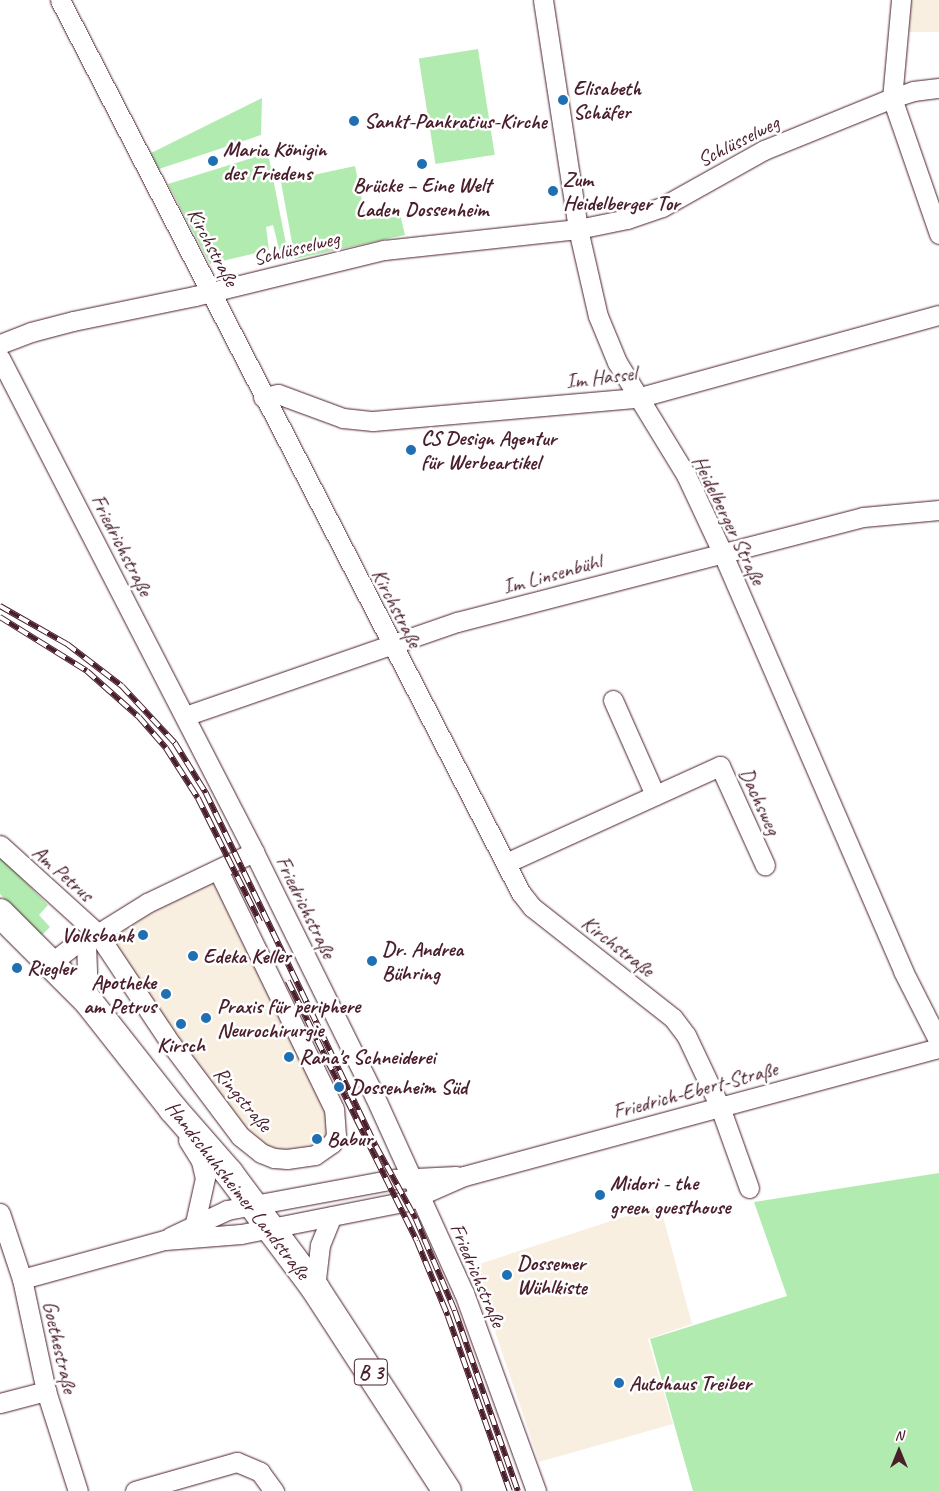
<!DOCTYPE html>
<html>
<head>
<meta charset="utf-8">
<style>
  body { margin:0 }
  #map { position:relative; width:939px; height:1491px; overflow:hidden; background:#fff; font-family:Caveat,sans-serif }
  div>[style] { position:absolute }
  .built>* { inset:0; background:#f8efe1; transform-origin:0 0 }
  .green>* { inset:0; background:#b2ebb0; transform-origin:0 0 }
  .roads { filter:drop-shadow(0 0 1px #4a1f2b) drop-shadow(0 0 1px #4a1f2b) }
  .street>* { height:19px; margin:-9.5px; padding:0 9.5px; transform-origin:9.5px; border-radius:9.5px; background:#fff }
  .primary>* { height:28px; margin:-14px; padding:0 14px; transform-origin:14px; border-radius:14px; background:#fff }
  .rail>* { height:5.5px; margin-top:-2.75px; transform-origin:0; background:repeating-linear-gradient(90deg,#fff 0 11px,#4a1f2b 0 22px); box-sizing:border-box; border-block:1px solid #4a1f2b }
  .dots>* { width:14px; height:14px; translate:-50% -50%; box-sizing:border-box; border:2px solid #fff; border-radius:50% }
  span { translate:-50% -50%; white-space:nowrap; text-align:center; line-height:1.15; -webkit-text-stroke:5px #fff; paint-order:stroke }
  .shield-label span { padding:1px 4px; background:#fff; border:1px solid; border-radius:4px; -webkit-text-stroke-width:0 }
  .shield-label { font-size:20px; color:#4a1f2b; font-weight:700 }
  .poi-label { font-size:21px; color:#4a1f2b; font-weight:700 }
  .left { translate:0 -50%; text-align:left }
  .right { translate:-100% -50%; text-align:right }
  .street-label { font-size:21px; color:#4a1f2b }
  .north { position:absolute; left:874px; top:1426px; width:50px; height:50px; -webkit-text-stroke:4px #fff; paint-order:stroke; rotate:0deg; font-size:14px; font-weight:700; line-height:20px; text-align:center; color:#4a1f2b }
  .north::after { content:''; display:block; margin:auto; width:18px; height:22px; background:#4a1f2b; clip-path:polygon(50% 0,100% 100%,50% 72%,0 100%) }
</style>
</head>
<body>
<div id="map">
  <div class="built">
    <div style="left:909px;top:0;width:30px;height:32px"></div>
    <div style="clip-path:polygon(217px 880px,331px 1108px,332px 1134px,321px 1148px,287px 1154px,251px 1139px,107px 943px,118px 929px)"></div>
    <div style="clip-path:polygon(660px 1205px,692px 1324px,648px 1339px,673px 1424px,539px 1462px,473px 1266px)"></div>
  </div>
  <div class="green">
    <div style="left:478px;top:49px;width:107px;height:60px;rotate:81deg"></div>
    <div style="clip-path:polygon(262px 98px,261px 135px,159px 169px,151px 153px)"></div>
    <div style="clip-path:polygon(268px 153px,289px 259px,282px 261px,273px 225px,266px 227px,269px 250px,210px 264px,168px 184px)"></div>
    <div style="clip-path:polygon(355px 166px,366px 220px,400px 214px,405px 235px,295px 259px,281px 182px)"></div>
    <div style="clip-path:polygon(0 856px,48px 905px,39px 915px,50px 927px,41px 936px,0 894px)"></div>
    <div style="clip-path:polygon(939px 1173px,939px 1491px,693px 1491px,650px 1339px,787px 1296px,754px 1202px)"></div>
  </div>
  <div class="roads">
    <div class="street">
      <div style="left:60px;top:0;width:1005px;rotate:62.7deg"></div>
      <div style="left:521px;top:893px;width:18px;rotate:52deg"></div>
      <div style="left:532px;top:907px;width:179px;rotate:38.2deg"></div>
      <div style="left:673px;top:1018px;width:21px;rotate:53deg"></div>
      <div style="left:686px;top:1035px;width:80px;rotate:64.7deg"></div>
      <div style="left:720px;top:1107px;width:86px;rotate:70.3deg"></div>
      <div style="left:543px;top:0;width:232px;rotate:81.3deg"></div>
      <div style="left:578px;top:229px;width:89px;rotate:77.1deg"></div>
      <div style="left:598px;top:316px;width:50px;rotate:67.6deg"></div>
      <div style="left:617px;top:362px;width:132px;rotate:58.6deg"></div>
      <div style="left:686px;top:475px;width:85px;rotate:64.9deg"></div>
      <div style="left:722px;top:552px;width:456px;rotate:66.6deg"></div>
      <div style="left:903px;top:971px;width:80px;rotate:63.1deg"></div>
      <div style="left:901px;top:0;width:98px;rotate:95.2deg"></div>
      <div style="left:892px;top:98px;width:144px;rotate:70.9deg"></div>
      <div style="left:0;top:344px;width:33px;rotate:-21deg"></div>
      <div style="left:31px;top:332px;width:43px;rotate:-14.7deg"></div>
      <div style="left:73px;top:321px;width:125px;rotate:-11.6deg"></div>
      <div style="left:195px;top:296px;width:195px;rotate:-13.7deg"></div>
      <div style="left:384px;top:250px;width:195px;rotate:-6.2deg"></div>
      <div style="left:578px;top:229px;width:50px;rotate:-11.5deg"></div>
      <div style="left:627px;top:219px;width:37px;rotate:-19deg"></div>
      <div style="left:662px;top:207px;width:117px;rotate:-29.2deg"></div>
      <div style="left:764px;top:150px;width:138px;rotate:-22.1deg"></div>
      <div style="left:892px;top:98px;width:22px;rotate:-18deg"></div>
      <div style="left:913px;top:91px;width:26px;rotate:-7deg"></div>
      <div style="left:0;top:358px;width:549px;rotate:62.78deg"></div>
      <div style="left:251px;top:846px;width:278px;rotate:63.7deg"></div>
      <div style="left:374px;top:1095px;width:217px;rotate:65.6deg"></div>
      <div style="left:464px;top:1293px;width:211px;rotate:70deg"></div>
      <div style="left:263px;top:397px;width:15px;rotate:-11deg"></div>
      <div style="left:278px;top:394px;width:69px;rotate:20.3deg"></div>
      <div style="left:343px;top:418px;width:30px;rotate:6deg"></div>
      <div style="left:373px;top:421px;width:265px;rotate:-5deg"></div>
      <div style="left:637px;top:398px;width:313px;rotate:-15.4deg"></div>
      <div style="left:613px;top:700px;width:104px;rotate:66.1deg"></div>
      <div style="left:185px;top:716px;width:288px;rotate:-19.1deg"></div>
      <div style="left:457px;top:622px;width:419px;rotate:-14.5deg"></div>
      <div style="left:863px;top:517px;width:76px;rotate:-5.3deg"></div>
      <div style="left:0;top:845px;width:131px;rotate:42.2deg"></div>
      <div style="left:97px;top:933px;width:133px;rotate:56.3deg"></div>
      <div style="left:171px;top:1044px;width:115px;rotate:53.1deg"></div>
      <div style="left:240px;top:1136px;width:27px;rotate:39deg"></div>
      <div style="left:261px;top:1153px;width:14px;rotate:21deg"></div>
      <div style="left:274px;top:1158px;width:13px;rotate:4deg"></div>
      <div style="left:287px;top:1159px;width:28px;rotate:-8deg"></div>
      <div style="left:315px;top:1155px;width:21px;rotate:-35deg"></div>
      <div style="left:332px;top:1143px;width:8px;rotate:-60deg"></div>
      <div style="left:336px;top:1136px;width:27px;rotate:-94deg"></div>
      <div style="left:334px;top:1109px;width:266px;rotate:-115.9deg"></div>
      <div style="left:506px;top:863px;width:235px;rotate:-24.4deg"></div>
      <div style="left:720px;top:766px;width:109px;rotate:65.6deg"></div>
      <div style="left:86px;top:941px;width:60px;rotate:88.1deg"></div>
      <div style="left:51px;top:963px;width:29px;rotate:-38deg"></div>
      <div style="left:74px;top:945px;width:13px;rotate:-18deg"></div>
      <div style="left:86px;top:941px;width:72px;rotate:-31.9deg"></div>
      <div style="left:147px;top:903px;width:119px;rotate:-25.5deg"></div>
      <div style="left:188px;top:1140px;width:25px;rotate:58deg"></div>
      <div style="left:201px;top:1161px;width:17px;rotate:77deg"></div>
      <div style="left:205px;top:1178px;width:46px;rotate:102.5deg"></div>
      <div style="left:0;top:1213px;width:70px;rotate:71.6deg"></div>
      <div style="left:22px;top:1279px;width:115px;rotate:77.9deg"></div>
      <div style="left:46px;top:1391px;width:105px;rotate:72.3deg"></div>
      <div style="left:170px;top:1237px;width:63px;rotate:-25.3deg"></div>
      <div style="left:227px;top:1210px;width:171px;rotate:-10.5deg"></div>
      <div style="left:395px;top:1179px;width:61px;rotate:-2.8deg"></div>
      <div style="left:22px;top:1279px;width:148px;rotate:-15.3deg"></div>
      <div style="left:165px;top:1240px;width:76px;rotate:-4.5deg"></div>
      <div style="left:241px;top:1234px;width:169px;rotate:-11.2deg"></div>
      <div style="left:407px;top:1201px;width:62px;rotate:-23.7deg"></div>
      <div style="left:464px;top:1176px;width:492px;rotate:-15.1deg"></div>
      <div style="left:315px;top:1288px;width:43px;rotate:-83.4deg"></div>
      <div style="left:320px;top:1245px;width:31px;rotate:-68deg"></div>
      <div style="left:0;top:1403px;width:48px;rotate:-14.6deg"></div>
      <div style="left:135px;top:1491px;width:106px;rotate:-15.9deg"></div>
      <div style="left:237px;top:1462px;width:25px;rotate:23deg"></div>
      <div style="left:260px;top:1472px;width:24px;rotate:54deg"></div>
    </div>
    <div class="primary">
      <div style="left:0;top:913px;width:124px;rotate:45deg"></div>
      <div style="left:88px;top:1001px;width:137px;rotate:51.8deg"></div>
      <div style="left:173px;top:1109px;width:85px;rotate:48.8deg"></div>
      <div style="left:229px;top:1173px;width:144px;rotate:53.2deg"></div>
      <div style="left:315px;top:1288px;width:242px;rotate:57deg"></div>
    </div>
  </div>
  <div class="rail">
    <div style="left:0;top:606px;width:77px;rotate:29.6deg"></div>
    <div style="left:67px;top:644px;width:69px;rotate:37.4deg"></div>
    <div style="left:122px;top:686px;width:78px;rotate:47.1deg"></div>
    <div style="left:175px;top:743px;width:59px;rotate:58.2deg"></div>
    <div style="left:206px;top:793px;width:392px;rotate:64.3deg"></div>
    <div style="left:376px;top:1146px;width:83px;rotate:61.3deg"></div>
    <div style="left:416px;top:1219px;width:100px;rotate:67deg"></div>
    <div style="left:455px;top:1311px;width:191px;rotate:70.7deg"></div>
    <div style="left:0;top:617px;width:102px;rotate:31.8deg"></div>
    <div style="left:87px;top:671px;width:69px;rotate:41.5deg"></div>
    <div style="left:139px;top:717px;width:41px;rotate:48.9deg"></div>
    <div style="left:166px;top:748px;width:59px;rotate:57.4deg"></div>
    <div style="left:198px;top:798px;width:139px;rotate:63.4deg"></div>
    <div style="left:288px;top:981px;width:290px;rotate:63.6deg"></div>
    <div style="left:417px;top:1241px;width:81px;rotate:67.5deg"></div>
    <div style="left:448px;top:1316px;width:186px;rotate:70.5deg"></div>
  </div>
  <div class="dots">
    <div style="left:563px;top:100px;background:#1f6fb2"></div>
    <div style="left:354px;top:121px;background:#1f6fb2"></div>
    <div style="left:213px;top:161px;background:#1f6fb2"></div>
    <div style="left:422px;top:164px;background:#1f6fb2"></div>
    <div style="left:553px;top:191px;background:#1f6fb2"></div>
    <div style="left:411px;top:450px;background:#1f6fb2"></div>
    <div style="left:143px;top:935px;background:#1f6fb2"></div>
    <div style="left:193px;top:956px;background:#1f6fb2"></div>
    <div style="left:372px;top:961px;background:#1f6fb2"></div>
    <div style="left:17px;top:968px;background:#1f6fb2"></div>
    <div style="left:166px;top:994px;background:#1f6fb2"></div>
    <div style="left:206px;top:1018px;background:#1f6fb2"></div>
    <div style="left:181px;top:1024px;background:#1f6fb2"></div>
    <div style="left:289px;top:1057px;background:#1f6fb2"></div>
    <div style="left:339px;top:1087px;background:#1f6fb2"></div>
    <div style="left:317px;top:1139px;background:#1f6fb2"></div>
    <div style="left:600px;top:1195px;background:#1f6fb2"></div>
    <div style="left:507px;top:1275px;background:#1f6fb2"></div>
    <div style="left:619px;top:1383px;background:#1f6fb2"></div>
  </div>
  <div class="shield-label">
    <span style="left:371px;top:1372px">B 3</span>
  </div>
  <div class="poi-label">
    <span class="left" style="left:573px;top:100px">Elisabeth<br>Schäfer</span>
    <span class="left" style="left:364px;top:121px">Sankt-Pankratius-Kirche</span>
    <span class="left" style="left:223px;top:161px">Maria Königin<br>des Friedens</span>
    <span class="left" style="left:563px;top:191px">Zum<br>Heidelberger Tor</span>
    <span style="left:422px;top:197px">Brücke – Eine Welt<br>Laden Dossenheim</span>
    <span class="left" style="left:421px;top:450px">CS Design Agentur<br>für Werbeartikel</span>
    <span class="right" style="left:133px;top:935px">Volksbank</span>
    <span class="left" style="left:382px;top:961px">Dr. Andrea<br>Bühring</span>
    <span class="left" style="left:203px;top:956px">Edeka Keller</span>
    <span class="left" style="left:27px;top:968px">Riegler</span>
    <span class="right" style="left:156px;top:994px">Apotheke<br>am Petrus</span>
    <span class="left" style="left:217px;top:1018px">Praxis für periphere<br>Neurochirurgie</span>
    <span style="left:181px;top:1045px">Kirsch</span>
    <span class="left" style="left:299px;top:1057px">Rana's Schneiderei</span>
    <span class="left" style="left:350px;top:1087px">Dossenheim Süd</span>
    <span class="left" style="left:327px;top:1139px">Babur</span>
    <span class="left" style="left:610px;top:1195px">Midori - the<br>green guesthouse</span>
    <span class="left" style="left:517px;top:1275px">Dossemer<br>Wühlkiste</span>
    <span class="left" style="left:629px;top:1383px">Autohaus Treiber</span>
  </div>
  <div class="street-label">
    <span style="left:738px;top:141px;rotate:-27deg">Schlüsselweg</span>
    <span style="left:213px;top:247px;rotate:62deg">Kirchstraße</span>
    <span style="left:296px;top:248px;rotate:-14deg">Schlüsselweg</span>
    <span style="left:601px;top:377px;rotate:-7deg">Im Hassel</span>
    <span style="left:729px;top:520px;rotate:64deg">Heidelberger Straße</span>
    <span style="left:122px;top:545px;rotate:63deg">Friedrichstraße</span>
    <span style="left:552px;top:574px;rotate:-15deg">Im Linsenbühl</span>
    <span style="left:397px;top:608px;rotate:63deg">Kirchstraße</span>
    <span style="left:760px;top:801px;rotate:65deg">Dachsweg</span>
    <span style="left:63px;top:873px;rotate:42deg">Am Petrus</span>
    <span style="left:306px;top:907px;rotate:64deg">Friedrichstraße</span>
    <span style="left:618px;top:946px;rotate:38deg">Kirchstraße</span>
    <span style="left:695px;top:1090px;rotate:-15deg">Friedrich-Ebert-Straße</span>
    <span style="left:243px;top:1099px;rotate:50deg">Ringstraße</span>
    <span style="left:238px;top:1190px;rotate:52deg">Handschuhsheimer Landstraße</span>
    <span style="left:478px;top:1275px;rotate:67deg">Friedrichstraße</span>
    <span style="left:60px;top:1347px;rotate:77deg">Goethestraße</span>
  </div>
  <div class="north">N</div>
</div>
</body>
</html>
